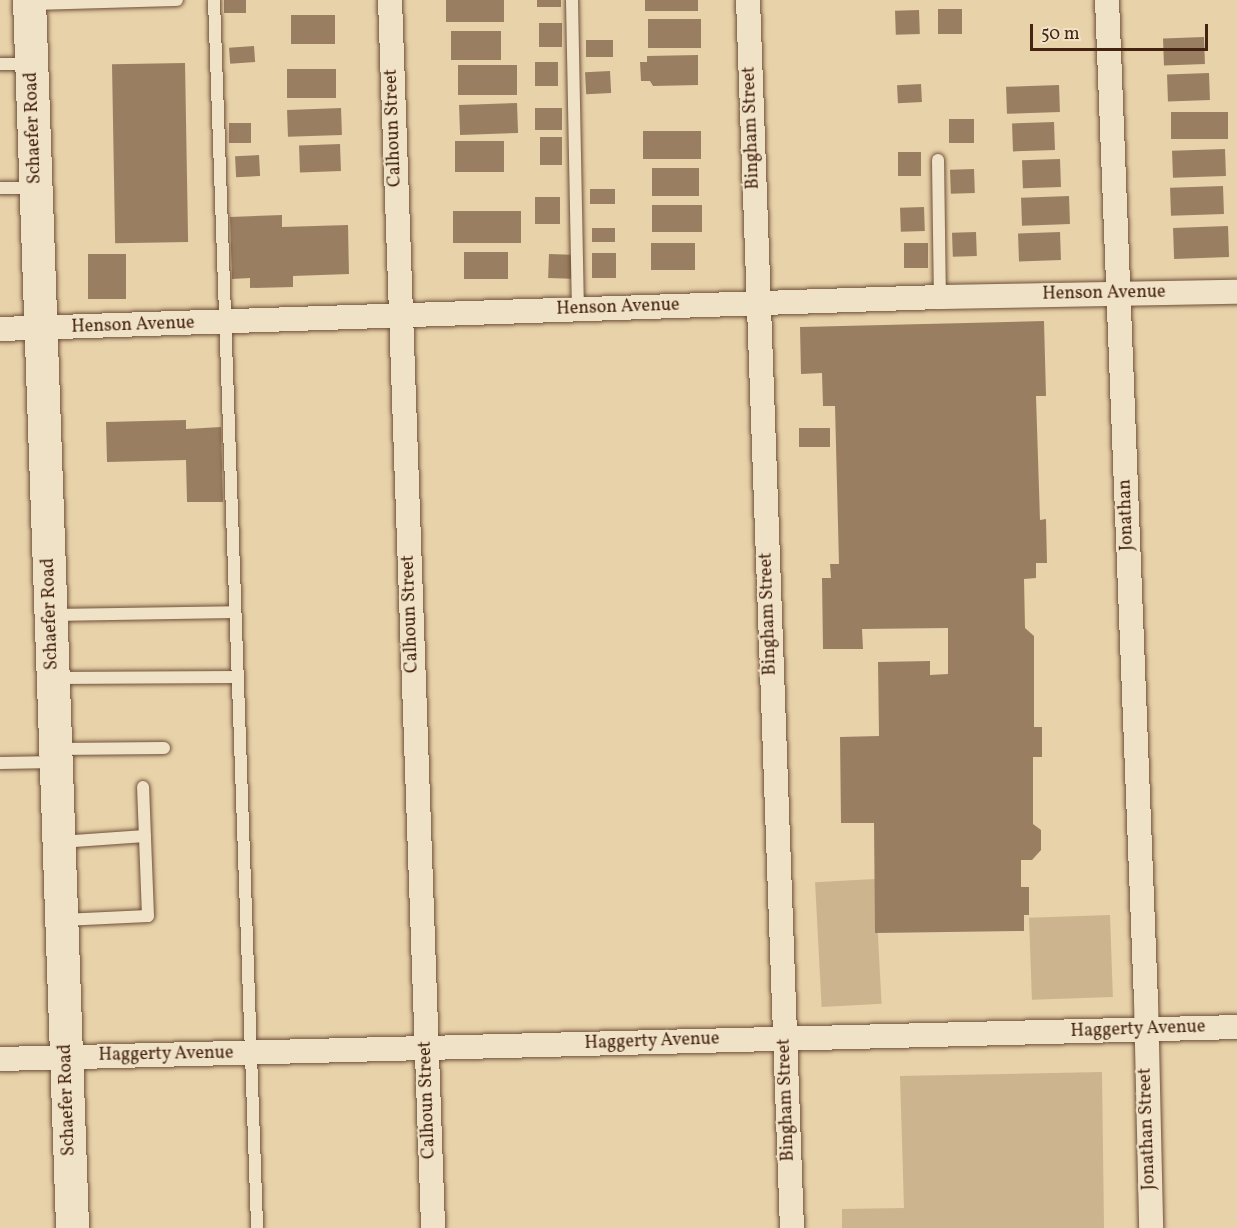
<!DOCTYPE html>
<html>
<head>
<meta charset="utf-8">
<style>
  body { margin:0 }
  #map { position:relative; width:1237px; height:1228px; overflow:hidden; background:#e8d2a9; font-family:Vollkorn,serif }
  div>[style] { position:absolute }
  .green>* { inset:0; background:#ccb48f; transform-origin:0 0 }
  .building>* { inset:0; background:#9a7e61; transform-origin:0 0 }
  .roads { filter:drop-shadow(0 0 2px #6e4f38) drop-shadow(0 0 2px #6e4f38) }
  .lane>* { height:12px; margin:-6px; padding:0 6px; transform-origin:6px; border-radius:6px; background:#f0e2c7 }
  .street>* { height:24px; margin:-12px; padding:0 12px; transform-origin:12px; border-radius:12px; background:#f0e2c7 }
  .secondary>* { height:33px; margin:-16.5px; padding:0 16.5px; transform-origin:16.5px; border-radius:16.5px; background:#f0e2c7 }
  span { translate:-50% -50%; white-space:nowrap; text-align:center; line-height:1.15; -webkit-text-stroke:4.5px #f0e2c7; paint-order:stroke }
  .street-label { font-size:18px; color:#452312 }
  .scale { position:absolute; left:1030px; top:24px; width:178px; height:27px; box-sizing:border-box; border:3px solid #452312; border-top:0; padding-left:8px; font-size:18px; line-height:21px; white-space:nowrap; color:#452312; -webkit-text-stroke:4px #f0e2c7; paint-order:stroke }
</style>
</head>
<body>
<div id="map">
  <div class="green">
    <div style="left:875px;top:879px;width:125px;height:60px;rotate:87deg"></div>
    <div style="left:1110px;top:915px;width:82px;height:81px;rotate:88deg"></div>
    <div style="clip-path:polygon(1102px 1072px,1104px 1228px,842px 1228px,842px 1209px,904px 1208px,900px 1076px)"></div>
  </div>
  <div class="building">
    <div style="left:224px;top:0;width:22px;height:13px"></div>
    <div style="left:446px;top:0;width:58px;height:22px"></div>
    <div style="left:537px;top:0;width:24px;height:7px"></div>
    <div style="left:645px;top:0;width:53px;height:11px"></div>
    <div style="left:938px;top:9px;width:24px;height:25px"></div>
    <div style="left:919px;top:10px;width:24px;height:24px;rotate:88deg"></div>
    <div style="left:291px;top:15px;width:44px;height:29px"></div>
    <div style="left:648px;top:19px;width:53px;height:29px"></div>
    <div style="left:539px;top:23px;width:23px;height:24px"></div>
    <div style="left:451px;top:31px;width:50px;height:29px"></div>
    <div style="left:1204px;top:37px;width:27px;height:41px;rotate:88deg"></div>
    <div style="left:586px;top:40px;width:27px;height:17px"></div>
    <div style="left:254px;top:46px;width:16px;height:25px;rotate:86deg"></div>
    <div style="clip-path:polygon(698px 55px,698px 85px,653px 86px,650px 81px,641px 81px,640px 62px,647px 62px,647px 56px)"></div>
    <div style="left:535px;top:62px;width:23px;height:24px"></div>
    <div style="left:185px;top:63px;width:179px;height:73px;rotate:89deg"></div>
    <div style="left:517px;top:65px;width:30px;height:59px;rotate:90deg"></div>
    <div style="left:287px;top:69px;width:49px;height:29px"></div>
    <div style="left:610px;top:71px;width:22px;height:25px;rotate:87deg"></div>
    <div style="left:1209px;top:73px;width:27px;height:42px;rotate:88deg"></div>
    <div style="left:921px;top:84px;width:18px;height:24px;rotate:87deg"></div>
    <div style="left:1059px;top:85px;width:27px;height:53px;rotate:88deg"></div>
    <div style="left:517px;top:103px;width:30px;height:58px;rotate:88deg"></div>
    <div style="left:341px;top:108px;width:27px;height:54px;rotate:88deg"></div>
    <div style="left:535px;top:108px;width:27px;height:22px"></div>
    <div style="left:1228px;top:112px;width:27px;height:57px;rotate:90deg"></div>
    <div style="left:974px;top:119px;width:24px;height:25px;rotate:90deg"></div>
    <div style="left:1054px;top:122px;width:28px;height:42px;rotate:88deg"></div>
    <div style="left:229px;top:123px;width:22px;height:20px"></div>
    <div style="left:643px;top:131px;width:58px;height:28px"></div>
    <div style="left:540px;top:137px;width:22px;height:28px"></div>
    <div style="left:455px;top:141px;width:49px;height:31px"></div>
    <div style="left:340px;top:144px;width:27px;height:41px;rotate:88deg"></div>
    <div style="left:1225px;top:149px;width:27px;height:53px;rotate:88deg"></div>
    <div style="left:898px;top:152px;width:23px;height:24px"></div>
    <div style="left:259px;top:155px;width:21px;height:24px;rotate:87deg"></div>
    <div style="left:1060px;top:159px;width:28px;height:38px;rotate:88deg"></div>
    <div style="left:652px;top:168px;width:47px;height:28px"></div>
    <div style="left:974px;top:169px;width:24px;height:24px;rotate:88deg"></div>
    <div style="left:1223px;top:186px;width:28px;height:53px;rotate:88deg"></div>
    <div style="left:590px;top:189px;width:25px;height:15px"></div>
    <div style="left:1069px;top:196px;width:28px;height:48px;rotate:88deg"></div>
    <div style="left:535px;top:197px;width:25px;height:27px"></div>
    <div style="left:652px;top:205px;width:50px;height:27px"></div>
    <div style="left:924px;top:207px;width:24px;height:24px;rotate:88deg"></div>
    <div style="left:453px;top:211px;width:68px;height:32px"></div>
    <div style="clip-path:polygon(282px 215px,282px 227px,348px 225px,349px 274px,293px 276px,293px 287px,250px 288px,250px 278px,232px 279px,230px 217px)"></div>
    <div style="left:1228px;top:226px;width:31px;height:55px;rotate:88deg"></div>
    <div style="left:592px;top:228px;width:23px;height:14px"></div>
    <div style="left:976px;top:232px;width:24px;height:24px;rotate:88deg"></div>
    <div style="left:1060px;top:232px;width:28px;height:42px;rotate:88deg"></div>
    <div style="left:651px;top:243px;width:44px;height:27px"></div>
    <div style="left:904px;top:243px;width:24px;height:25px"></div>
    <div style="left:464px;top:252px;width:44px;height:27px"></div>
    <div style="left:592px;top:253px;width:24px;height:25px"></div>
    <div style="left:88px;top:254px;width:38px;height:45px"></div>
    <div style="left:549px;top:254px;width:23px;height:24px;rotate:2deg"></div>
    <div style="clip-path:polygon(1044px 321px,1046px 396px,1036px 396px,1040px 520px,1046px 519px,1047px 563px,1036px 563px,1036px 578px,1024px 579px,1025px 628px,1034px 636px,1034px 727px,1042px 727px,1042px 757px,1033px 757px,1033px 824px,1041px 830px,1041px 850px,1032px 860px,1021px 860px,1021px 887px,1029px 887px,1029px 915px,1024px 915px,1024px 931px,875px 933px,874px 823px,841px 823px,840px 737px,879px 736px,878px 662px,930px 661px,930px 675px,948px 674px,948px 628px,862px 629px,863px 649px,823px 649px,822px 578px,831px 578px,830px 564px,839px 564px,835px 406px,823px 406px,822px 373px,801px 374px,800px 327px)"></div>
    <div style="clip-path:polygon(186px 420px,186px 429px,221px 427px,223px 502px,187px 502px,186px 460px,107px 462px,106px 422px)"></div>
    <div style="left:799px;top:428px;width:31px;height:19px"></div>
  </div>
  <div class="roads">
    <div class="lane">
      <div style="left:214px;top:0;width:1229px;rotate:87.99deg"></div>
      <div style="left:572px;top:0;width:309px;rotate:88.9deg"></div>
      <div style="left:31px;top:4px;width:146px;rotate:-1.6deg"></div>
      <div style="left:0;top:64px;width:30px"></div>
      <div style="left:938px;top:160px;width:137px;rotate:89.2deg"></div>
      <div style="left:0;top:188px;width:35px"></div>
      <div style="left:52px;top:615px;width:183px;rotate:-0.9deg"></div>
      <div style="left:54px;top:678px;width:183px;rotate:-0.3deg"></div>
      <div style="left:57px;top:749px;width:107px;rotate:-0.5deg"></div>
      <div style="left:0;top:763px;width:55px;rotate:-1deg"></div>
      <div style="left:60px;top:842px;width:85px;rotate:-4deg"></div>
      <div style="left:63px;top:920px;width:85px;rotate:-2.7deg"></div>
      <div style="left:148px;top:916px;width:129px;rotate:-92.2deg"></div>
    </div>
    <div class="street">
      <div style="left:390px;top:0;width:1229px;rotate:87.99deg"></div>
      <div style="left:748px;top:0;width:1229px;rotate:87.95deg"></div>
      <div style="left:1107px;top:0;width:1001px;rotate:87.77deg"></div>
      <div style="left:1146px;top:1000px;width:228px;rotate:88.7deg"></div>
      <div style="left:0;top:329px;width:941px;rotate:-1.95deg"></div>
      <div style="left:940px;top:297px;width:297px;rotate:-1deg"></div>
      <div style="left:0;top:1059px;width:1237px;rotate:-1.48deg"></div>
    </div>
    <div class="secondary">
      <div style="left:29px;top:0;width:1229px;rotate:87.99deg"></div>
    </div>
  </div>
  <div class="street-label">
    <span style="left:34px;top:128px;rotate:-92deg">Schaefer Road</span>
    <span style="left:394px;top:128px;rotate:-92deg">Calhoun Street</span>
    <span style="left:752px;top:128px;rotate:-92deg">Bingham Street</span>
    <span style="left:1104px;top:294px;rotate:-1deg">Henson Avenue</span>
    <span style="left:618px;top:308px;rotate:-2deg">Henson Avenue</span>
    <span style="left:133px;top:326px;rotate:-2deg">Henson Avenue</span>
    <span style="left:1127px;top:515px;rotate:-92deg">Jonathan</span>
    <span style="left:51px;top:614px;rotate:-92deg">Schaefer Road</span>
    <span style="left:411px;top:614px;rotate:-92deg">Calhoun Street</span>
    <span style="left:769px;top:614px;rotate:-92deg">Bingham Street</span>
    <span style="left:1138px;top:1030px;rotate:-2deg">Haggerty Avenue</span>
    <span style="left:652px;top:1042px;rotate:-2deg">Haggerty Avenue</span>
    <span style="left:166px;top:1055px;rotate:-1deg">Haggerty Avenue</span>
    <span style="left:68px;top:1100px;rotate:-92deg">Schaefer Road</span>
    <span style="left:428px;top:1100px;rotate:-92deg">Calhoun Street</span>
    <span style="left:787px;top:1100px;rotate:-92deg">Bingham Street</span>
    <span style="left:1148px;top:1129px;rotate:-92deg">Jonathan Street</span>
  </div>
  <div class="scale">50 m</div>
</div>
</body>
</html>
